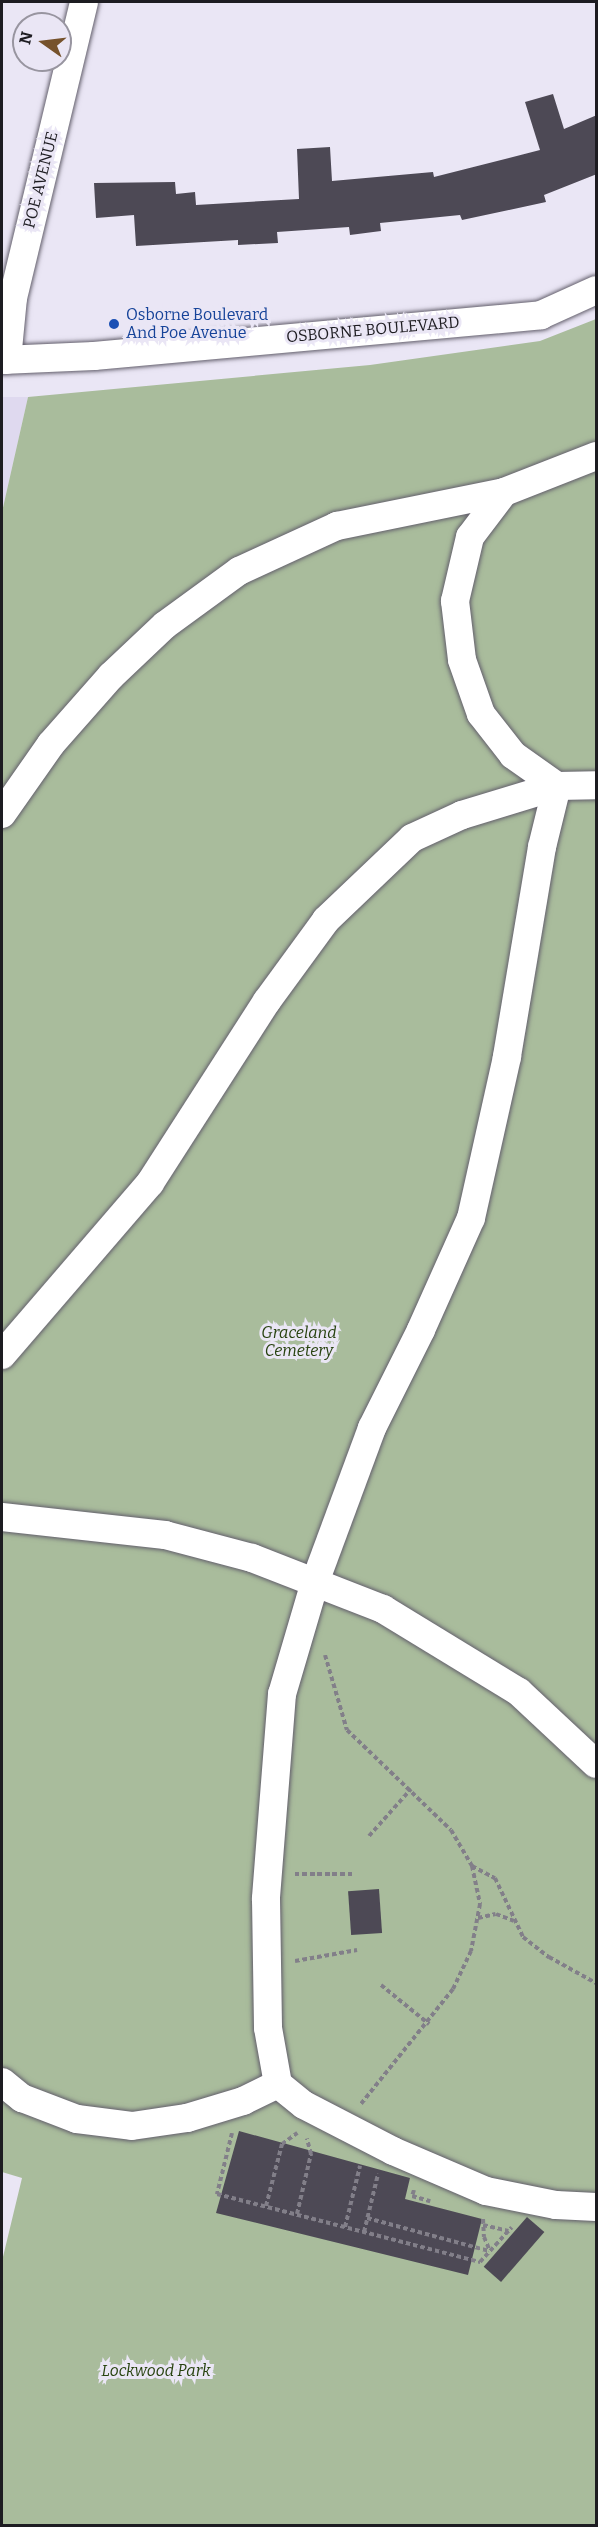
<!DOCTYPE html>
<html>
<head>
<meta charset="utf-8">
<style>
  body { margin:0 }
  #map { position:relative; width:598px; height:2527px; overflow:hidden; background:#eae6f5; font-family:Bitter,serif }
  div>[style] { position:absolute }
  .built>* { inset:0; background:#dfd9ef }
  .green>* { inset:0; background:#a9bc9c }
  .building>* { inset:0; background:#4d4955; transform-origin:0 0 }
  .path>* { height:4px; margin-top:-2px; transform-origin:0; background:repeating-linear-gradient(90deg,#827f89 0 4.5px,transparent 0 7.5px) }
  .roads { filter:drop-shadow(0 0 2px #635f6c) drop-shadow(0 0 2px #635f6c) }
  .minor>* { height:28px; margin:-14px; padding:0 14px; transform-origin:14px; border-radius:14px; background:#fff }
  .dots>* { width:16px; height:16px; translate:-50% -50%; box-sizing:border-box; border:3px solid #eae6f5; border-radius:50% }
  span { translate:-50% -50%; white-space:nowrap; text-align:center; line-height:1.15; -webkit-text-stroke:6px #eae6f5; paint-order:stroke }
  .street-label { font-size:16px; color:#1d1c21 }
  .transit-label { font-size:16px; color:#164399 }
  .left { translate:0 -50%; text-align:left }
  .park-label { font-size:16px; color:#27420f; font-style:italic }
  .frame { position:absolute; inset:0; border:3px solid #1d1c21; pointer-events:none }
  .north { position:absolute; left:12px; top:12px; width:60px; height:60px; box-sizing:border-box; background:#eae6f5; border:2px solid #9895a0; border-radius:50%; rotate:284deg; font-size:16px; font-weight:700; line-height:24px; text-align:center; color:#1d1c21 }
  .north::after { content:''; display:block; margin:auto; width:21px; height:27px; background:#76522c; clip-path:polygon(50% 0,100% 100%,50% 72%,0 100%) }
</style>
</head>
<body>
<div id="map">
  <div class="built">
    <div style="clip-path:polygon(2px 397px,28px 397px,2px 512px)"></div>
  </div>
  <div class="green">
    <div style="clip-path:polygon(596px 319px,596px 2525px,2px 2525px,2px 2261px,22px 2178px,2px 2172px,2px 512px,28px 397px,370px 365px,540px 341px)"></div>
  </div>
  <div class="building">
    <div style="clip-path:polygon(553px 94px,564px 129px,597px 115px,597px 174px,544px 195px,546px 202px,462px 220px,460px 215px,380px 223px,381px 231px,350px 235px,349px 227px,277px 232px,278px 243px,238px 245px,238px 240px,136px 246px,134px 215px,96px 218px,94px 183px,175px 182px,176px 194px,195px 192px,196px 205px,299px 199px,297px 149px,330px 147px,332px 181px,433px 172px,434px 177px,540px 150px,525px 102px)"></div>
    <div style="left:379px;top:1889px;width:44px;height:31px;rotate:86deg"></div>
    <div style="clip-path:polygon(239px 2131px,410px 2178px,405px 2199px,482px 2219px,468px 2275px,216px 2213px)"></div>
    <div style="left:527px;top:2217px;width:23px;height:66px;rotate:41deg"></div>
  </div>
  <div class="path">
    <div style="left:325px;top:1655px;width:78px;rotate:73.7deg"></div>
    <div style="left:347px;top:1730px;width:144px;rotate:43.9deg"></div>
    <div style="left:451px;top:1830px;width:42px;rotate:59.7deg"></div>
    <div style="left:472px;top:1866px;width:39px;rotate:78deg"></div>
    <div style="left:480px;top:1904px;width:48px;rotate:100.8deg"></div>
    <div style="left:471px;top:1951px;width:42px;rotate:115.3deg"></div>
    <div style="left:453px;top:1989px;width:147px;rotate:128.7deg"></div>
    <div style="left:369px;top:1836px;width:63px;rotate:-48.2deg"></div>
    <div style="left:472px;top:1866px;width:26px;rotate:28deg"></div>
    <div style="left:495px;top:1878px;width:65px;rotate:64.6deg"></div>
    <div style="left:523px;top:1937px;width:33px;rotate:38deg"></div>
    <div style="left:549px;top:1957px;width:54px;rotate:29deg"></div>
    <div style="left:295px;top:1874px;width:57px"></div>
    <div style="left:478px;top:1918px;width:18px;rotate:-13deg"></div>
    <div style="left:496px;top:1914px;width:19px;rotate:21deg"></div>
    <div style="left:295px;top:1961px;width:63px;rotate:-10.1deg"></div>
    <div style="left:381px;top:1985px;width:62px;rotate:39.1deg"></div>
    <div style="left:232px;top:2133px;width:63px;rotate:103.8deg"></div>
    <div style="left:217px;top:2194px;width:272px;rotate:14.5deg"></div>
    <div style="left:480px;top:2262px;width:47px;rotate:-47.6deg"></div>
    <div style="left:414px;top:2190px;width:6px;rotate:108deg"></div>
    <div style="left:412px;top:2196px;width:19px;rotate:16deg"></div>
    <div style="left:266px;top:2206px;width:64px;rotate:-75.5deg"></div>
    <div style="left:282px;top:2144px;width:19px;rotate:-36deg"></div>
    <div style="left:297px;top:2214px;width:62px;rotate:-76.9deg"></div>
    <div style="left:311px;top:2154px;width:16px;rotate:-105deg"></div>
    <div style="left:367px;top:2218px;width:126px;rotate:15.1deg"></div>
    <div style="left:483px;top:2219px;width:18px;rotate:87deg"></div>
    <div style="left:484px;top:2237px;width:15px;rotate:67deg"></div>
    <div style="left:483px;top:2225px;width:26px;rotate:13deg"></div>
    <div style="left:345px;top:2227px;width:63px;rotate:-76.2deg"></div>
    <div style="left:364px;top:2232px;width:60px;rotate:-76.4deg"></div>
  </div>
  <div class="roads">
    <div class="minor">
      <div style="left:2px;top:360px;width:92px;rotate:-2.5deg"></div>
      <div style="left:94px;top:356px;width:449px;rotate:-5.2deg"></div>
      <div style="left:541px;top:315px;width:60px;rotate:-24.4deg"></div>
      <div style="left:7px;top:360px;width:62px;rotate:-84.5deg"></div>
      <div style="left:13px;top:298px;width:304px;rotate:-76.5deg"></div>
      <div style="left:596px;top:456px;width:99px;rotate:158.6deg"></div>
      <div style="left:504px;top:492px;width:56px;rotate:127.1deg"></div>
      <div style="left:470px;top:537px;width:66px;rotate:103.2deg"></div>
      <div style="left:455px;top:601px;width:59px;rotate:83.2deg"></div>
      <div style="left:462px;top:660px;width:57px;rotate:70.6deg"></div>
      <div style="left:481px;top:714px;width:52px;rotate:52deg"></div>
      <div style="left:513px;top:755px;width:54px;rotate:35.2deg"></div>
      <div style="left:557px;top:786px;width:63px;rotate:103.8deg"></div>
      <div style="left:542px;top:847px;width:213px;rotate:99.5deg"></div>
      <div style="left:507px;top:1057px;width:165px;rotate:102.6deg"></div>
      <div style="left:471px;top:1218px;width:123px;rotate:114.1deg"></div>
      <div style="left:421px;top:1330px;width:110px;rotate:116.6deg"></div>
      <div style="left:372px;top:1428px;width:164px;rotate:110.3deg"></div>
      <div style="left:315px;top:1582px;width:117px;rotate:106.4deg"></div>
      <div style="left:282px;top:1694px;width:206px;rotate:94.5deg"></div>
      <div style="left:266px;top:1899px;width:129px;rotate:89.1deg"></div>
      <div style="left:268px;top:2028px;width:57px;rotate:79.9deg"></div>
      <div style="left:278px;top:2084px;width:33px;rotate:39deg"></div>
      <div style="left:304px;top:2105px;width:100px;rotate:27.3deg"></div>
      <div style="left:393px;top:2151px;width:101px;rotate:23.3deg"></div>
      <div style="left:486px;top:2191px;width:71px;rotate:11.3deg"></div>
      <div style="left:556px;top:2205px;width:40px;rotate:2.9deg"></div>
      <div style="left:2px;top:814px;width:85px;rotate:-55deg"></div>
      <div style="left:51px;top:744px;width:91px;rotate:-48.6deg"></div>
      <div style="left:111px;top:676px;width:74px;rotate:-43.4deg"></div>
      <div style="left:165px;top:625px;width:92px;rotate:-36.1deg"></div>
      <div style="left:239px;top:571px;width:108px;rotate:-24.7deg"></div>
      <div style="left:337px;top:526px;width:170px;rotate:-11.5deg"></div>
      <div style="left:2px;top:1355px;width:227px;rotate:-49.3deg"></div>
      <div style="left:150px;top:1183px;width:216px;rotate:-57.3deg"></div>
      <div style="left:267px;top:1001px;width:100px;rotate:-53.9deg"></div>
      <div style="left:326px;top:920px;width:119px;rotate:-43.6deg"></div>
      <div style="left:412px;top:838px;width:55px;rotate:-24.7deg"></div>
      <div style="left:462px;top:815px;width:99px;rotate:-17deg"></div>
      <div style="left:557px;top:786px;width:39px;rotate:-1deg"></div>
      <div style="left:2px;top:1517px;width:164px;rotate:6.3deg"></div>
      <div style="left:165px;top:1535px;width:90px;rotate:14.8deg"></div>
      <div style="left:252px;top:1558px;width:141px;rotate:21.3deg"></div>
      <div style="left:383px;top:1609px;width:159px;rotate:31.4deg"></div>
      <div style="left:519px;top:1692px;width:105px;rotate:43.1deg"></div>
      <div style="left:2px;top:2082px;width:26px;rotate:39deg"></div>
      <div style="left:22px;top:2098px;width:59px;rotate:20.9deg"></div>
      <div style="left:77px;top:2119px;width:55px;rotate:7.3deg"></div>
      <div style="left:132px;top:2126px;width:56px;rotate:-8.3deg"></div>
      <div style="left:187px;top:2118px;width:59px;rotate:-16.9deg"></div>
      <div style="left:243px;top:2101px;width:39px;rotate:-26deg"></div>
    </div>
  </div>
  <div class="dots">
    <div style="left:114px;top:324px;background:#1a4fb4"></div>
  </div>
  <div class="street-label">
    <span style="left:41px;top:180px;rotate:-76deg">POE AVENUE</span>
    <span style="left:373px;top:330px;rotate:-5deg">OSBORNE BOULEVARD</span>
  </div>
  <div class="transit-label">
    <span class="left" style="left:126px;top:324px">Osborne Boulevard<br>And Poe Avenue</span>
  </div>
  <div class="park-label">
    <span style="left:299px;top:1342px">Graceland<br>Cemetery</span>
    <span style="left:156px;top:2371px">Lockwood Park</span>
  </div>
  <div class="frame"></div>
  <div class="north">N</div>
</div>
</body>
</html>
